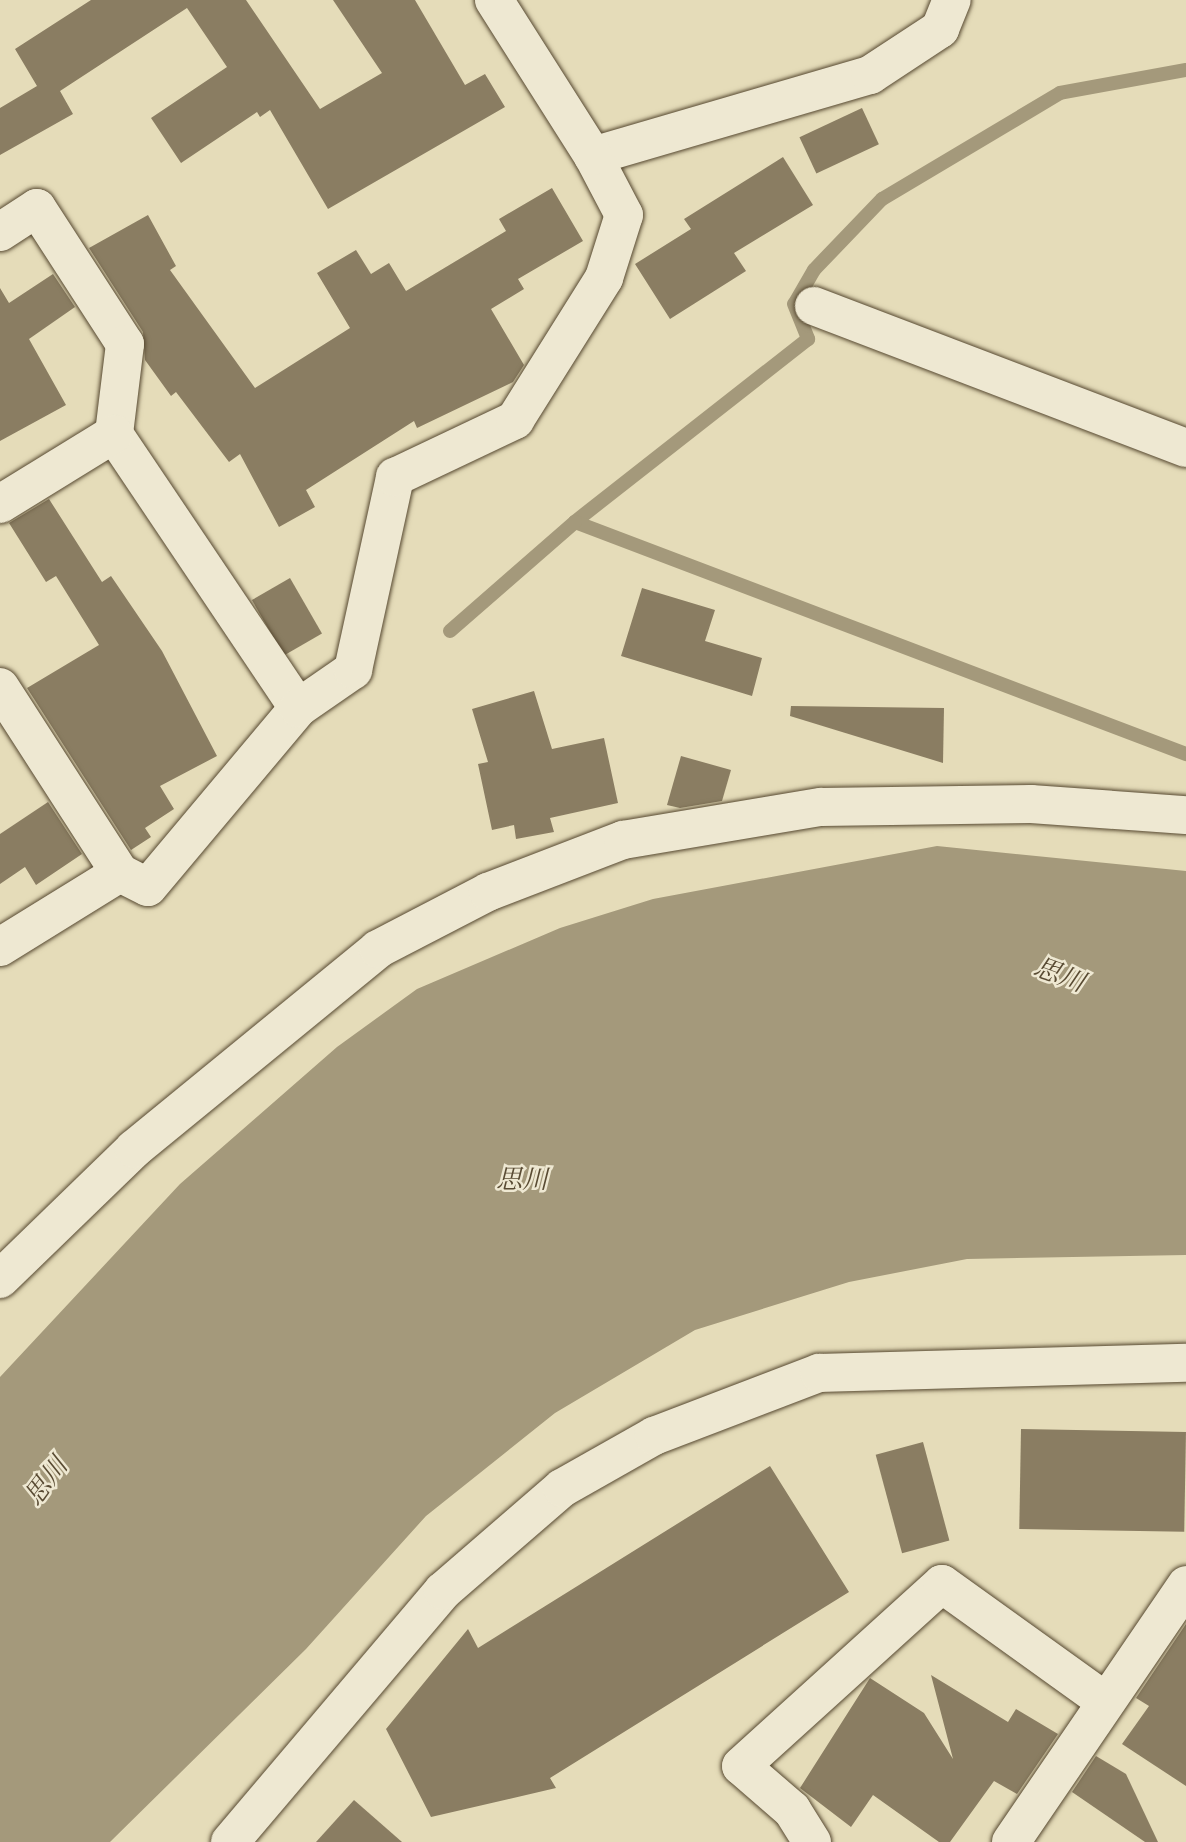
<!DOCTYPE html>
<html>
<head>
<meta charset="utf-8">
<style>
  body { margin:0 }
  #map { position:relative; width:1186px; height:1842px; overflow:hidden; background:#e5dcb9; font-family:"IM FELL DW Pica","Noto Serif JP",serif }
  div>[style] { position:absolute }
  .water>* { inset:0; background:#a4997b }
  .stream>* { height:14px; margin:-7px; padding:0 7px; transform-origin:7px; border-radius:7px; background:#a4997b }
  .building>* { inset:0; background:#8a7d62; transform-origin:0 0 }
  .roads { filter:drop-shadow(0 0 2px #564830) drop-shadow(0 0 2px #564830) }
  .minor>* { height:38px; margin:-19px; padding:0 19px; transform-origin:19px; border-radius:19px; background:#eee8d2 }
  span { translate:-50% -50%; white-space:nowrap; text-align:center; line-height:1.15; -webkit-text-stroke:5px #eee8d2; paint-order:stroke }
  .water-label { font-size:26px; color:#594b33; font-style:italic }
</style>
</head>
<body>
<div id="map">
  <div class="water">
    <div style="clip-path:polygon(937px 846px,1186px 871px,1186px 1255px,967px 1259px,849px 1282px,695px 1330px,555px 1413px,426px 1516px,306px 1649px,110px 1842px,0 1842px,0 1377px,180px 1184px,337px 1047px,417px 989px,560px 928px,653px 899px)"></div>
  </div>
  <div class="stream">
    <div style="left:1186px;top:70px;width:128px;rotate:169.7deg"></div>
    <div style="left:1060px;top:93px;width:207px;rotate:149.2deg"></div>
    <div style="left:882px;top:199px;width:98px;rotate:133.8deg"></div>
    <div style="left:814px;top:270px;width:39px;rotate:120deg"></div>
    <div style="left:794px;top:304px;width:38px;rotate:68deg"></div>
    <div style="left:808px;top:339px;width:296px;rotate:141.9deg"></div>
    <div style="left:575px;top:522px;width:654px;rotate:20.79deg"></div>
    <div style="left:450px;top:631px;width:166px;rotate:-41.1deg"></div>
  </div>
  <div class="building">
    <div style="clip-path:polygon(91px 0,246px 0,320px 109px,382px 73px,333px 0,415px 0,465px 85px,485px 74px,505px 107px,328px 209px,270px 110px,260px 117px,257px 112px,181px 163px,151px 118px,227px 67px,187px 8px,60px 91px,73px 114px,0 155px,0 108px,37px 86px,15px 49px)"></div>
    <div style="left:862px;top:108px;width:40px;height:69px;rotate:65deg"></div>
    <div style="clip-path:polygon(783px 157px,813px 205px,734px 253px,746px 271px,670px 319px,635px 264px,691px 229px,684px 219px)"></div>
    <div style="clip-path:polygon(552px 188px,583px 241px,518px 279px,524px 289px,491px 309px,524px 365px,513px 382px,417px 428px,414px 421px,306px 490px,315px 507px,279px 527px,240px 454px,229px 462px,176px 392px,171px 396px,145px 360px,143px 332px,89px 248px,148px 215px,176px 266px,170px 270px,255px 388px,350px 328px,317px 273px,356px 250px,371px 274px,389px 263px,406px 291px,506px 231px,499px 219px)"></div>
    <div style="clip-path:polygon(53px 274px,75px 307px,29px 339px,66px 405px,0 441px,0 288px,9px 303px)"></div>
    <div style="clip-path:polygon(49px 499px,102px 582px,111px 576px,162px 651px,217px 756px,160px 786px,174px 809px,145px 828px,151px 837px,131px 850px,27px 688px,99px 645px,56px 576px,46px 582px,9px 523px)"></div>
    <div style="left:290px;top:578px;width:64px;height:44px;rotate:60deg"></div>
    <div style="clip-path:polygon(642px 588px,715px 610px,705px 641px,762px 658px,752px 696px,621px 656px)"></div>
    <div style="clip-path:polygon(534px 691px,552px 749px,604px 738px,618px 803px,550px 818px,554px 832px,516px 839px,514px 825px,492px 830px,478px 764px,488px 762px,472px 709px)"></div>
    <div style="clip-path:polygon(791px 706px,944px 708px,943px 763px,790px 716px)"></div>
    <div style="clip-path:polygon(681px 756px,731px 770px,722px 801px,680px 808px,667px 805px)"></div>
    <div style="clip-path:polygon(48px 802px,82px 854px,36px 885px,25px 867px,0 884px,0 834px)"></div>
    <div style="left:1021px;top:1429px;width:165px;height:100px;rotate:1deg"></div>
    <div style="left:923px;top:1442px;width:102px;height:49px;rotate:75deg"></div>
    <div style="clip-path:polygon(770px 1466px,849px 1592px,550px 1778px,556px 1788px,431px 1817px,386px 1729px,468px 1629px,478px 1648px)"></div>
    <div style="clip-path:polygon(1186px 1624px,1186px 1786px,1122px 1744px,1149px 1706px,1136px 1698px)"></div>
    <div style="clip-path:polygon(931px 1675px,1008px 1722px,1016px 1709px,1058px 1734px,1017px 1794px,994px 1781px,950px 1842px,939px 1842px,873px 1795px,851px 1827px,800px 1788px,870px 1678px,924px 1713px,953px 1759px)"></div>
    <div style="clip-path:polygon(1096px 1756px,1126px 1774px,1158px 1842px,1145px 1842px,1072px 1792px)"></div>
    <div style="clip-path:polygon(354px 1800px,402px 1842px,316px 1842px)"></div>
  </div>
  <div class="roads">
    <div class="minor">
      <div style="left:593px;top:156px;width:289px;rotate:-16.3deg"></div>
      <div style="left:870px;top:75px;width:84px;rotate:-33.3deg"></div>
      <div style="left:940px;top:29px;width:31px;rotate:-68deg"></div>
      <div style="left:0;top:232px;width:44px;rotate:-33deg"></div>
      <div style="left:37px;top:208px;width:162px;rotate:57.1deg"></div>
      <div style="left:125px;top:344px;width:91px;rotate:97deg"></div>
      <div style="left:114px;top:434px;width:330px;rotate:56.1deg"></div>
      <div style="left:814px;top:306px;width:398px;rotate:20.9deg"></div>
      <div style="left:0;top:504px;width:134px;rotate:-31.6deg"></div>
      <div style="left:0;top:687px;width:221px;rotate:57.2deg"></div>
      <div style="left:120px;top:873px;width:31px;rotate:27deg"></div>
      <div style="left:148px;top:887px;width:234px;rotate:-50deg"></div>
      <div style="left:298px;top:708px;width:67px;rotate:-34.6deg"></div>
      <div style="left:353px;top:670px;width:198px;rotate:-77.7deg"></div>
      <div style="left:395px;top:477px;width:133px;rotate:-25.4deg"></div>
      <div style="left:515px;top:420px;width:168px;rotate:-57.9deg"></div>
      <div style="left:604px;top:278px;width:66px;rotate:-72.4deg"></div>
      <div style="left:624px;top:215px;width:67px;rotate:-117.7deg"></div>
      <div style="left:593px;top:156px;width:185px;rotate:-122.4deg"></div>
      <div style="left:0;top:947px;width:141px;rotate:-31.7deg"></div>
      <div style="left:0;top:1279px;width:187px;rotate:-44.1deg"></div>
      <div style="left:134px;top:1149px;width:315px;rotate:-39.3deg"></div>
      <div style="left:378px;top:949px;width:124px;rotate:-27.4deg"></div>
      <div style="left:488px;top:892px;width:145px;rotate:-21.1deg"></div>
      <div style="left:623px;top:840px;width:201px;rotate:-9.5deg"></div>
      <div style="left:821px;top:807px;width:210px;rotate:-0.8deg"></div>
      <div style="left:1031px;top:804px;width:155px;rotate:4.1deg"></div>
      <div style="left:230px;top:1842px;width:329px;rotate:-49.7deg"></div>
      <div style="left:443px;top:1591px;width:157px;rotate:-40.9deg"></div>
      <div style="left:562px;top:1488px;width:106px;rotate:-29.5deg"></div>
      <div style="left:654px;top:1436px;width:177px;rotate:-20.9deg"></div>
      <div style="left:819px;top:1373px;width:367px;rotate:-1.6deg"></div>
      <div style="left:812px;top:1842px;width:38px;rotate:-122deg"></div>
      <div style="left:792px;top:1810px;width:67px;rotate:-139.2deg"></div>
      <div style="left:741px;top:1766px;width:271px;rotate:-42.2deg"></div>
      <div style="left:942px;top:1584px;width:201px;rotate:35.7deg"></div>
      <div style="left:1011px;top:1842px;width:311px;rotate:-55.7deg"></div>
    </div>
  </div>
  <div class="water-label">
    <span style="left:1059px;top:976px;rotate:20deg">思川</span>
    <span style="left:522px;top:1181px">思川</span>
    <span style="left:47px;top:1482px;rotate:-53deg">思川</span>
  </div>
</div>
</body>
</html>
